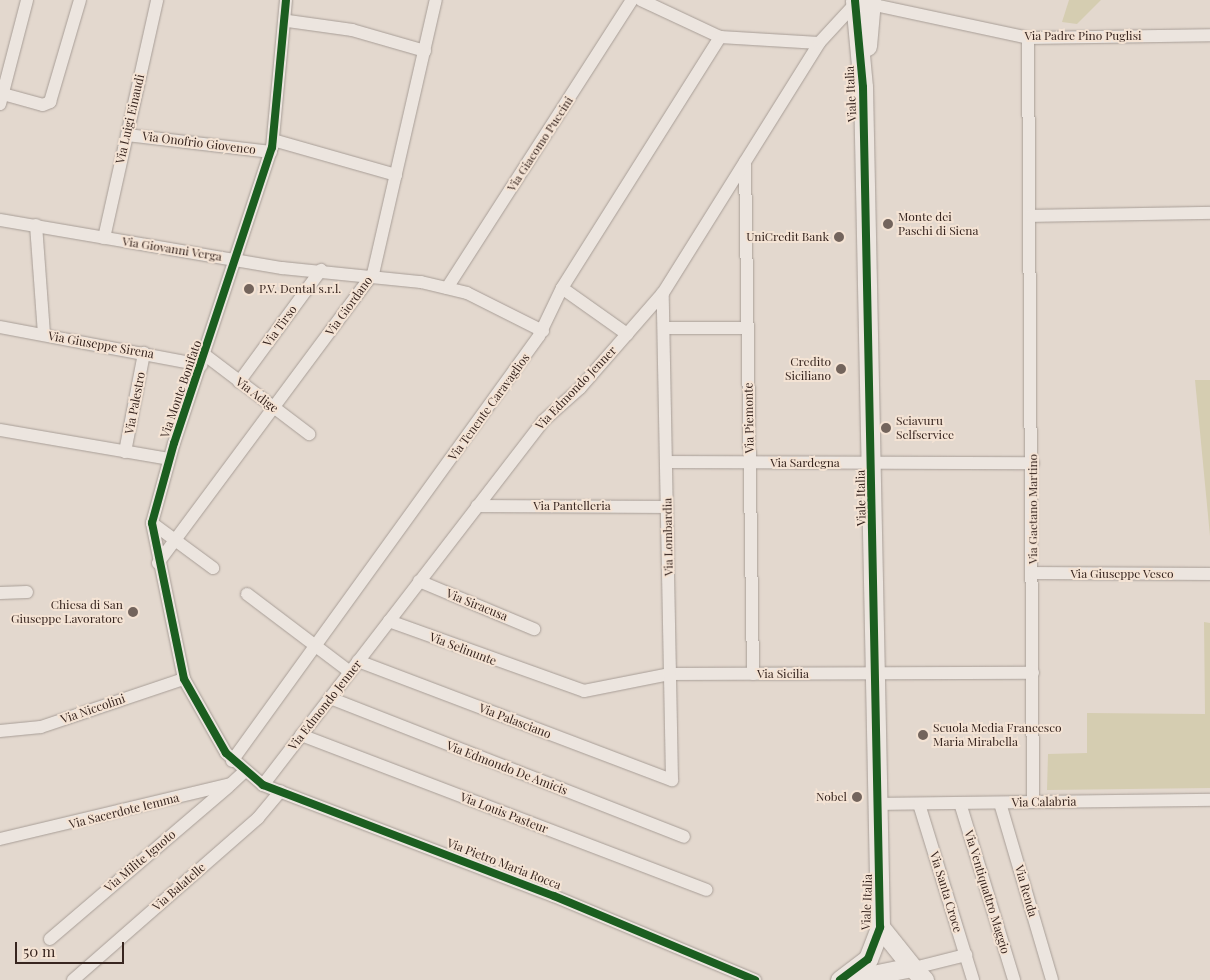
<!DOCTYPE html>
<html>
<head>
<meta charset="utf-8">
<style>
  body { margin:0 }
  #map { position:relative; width:1210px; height:980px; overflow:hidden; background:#e3d8ce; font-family:"Playfair Display",serif }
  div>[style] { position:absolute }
  .green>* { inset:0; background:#d5cdb1 }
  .roads { filter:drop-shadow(0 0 1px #a89e97) drop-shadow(0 0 1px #a89e97) }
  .street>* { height:12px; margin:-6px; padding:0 6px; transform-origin:6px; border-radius:6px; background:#ece5df }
  .secondary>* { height:19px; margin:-9.5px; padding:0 9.5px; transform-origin:9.5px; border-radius:9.5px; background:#ece5df }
  .cycleway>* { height:8px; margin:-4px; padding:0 4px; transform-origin:4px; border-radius:4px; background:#1b5e20 }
  .dots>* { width:14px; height:14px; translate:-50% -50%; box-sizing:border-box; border:2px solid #f4e3d4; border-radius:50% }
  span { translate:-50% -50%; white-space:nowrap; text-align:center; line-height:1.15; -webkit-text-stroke:4px #f4e3d4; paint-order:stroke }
  .street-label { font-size:12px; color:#37251f }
  .poi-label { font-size:12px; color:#37251f }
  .left { translate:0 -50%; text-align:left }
  .right { translate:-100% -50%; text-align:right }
  .scale { position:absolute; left:15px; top:942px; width:109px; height:22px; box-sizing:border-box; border:2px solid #37251f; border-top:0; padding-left:6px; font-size:15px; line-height:18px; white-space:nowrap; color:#37251f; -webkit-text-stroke:4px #f4e3d4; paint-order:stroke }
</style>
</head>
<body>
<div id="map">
  <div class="green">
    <div style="clip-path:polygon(1069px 0,1101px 0,1077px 24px,1062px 22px)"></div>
    <div style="clip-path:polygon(1195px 380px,1210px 380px,1210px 536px)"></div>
    <div style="clip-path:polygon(1204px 622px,1210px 623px,1210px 788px,1047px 790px,1048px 754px,1087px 753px,1087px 713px,1205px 714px)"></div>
  </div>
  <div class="roads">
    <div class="street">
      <div style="left:286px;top:0;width:148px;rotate:95.4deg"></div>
      <div style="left:272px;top:147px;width:312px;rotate:108.3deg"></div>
      <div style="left:174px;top:443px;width:83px;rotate:105.4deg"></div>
      <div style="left:152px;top:523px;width:159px;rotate:78.4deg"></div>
      <div style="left:184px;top:679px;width:85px;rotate:60.4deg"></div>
      <div style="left:226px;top:753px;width:49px;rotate:40.9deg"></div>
      <div style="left:263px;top:785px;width:311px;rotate:20.9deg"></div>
      <div style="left:554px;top:896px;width:218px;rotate:22.7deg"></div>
      <div style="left:641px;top:0;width:87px;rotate:25.1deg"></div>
      <div style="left:720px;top:37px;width:99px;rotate:3.5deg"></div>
      <div style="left:870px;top:4px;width:162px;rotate:12.1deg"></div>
      <div style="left:1028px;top:38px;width:182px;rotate:-0.9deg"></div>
      <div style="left:288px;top:21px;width:65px;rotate:8deg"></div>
      <div style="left:352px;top:30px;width:76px;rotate:16deg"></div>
      <div style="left:1028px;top:38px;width:764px;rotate:89.63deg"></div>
      <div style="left:3px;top:94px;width:41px;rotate:15.4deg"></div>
      <div style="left:43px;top:105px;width:8px;rotate:-23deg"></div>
      <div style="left:50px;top:102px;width:106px;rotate:-73.6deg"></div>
      <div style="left:0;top:104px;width:107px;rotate:-75.4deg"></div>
      <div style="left:127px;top:135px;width:145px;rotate:6.7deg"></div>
      <div style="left:273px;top:140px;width:128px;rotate:15.9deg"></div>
      <div style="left:745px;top:162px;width:512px;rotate:89.1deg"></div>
      <div style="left:1031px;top:216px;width:179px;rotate:-1deg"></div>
      <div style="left:0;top:220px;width:286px;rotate:9.7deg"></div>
      <div style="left:282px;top:268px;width:140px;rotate:5.8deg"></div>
      <div style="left:421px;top:282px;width:47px;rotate:13.4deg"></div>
      <div style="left:467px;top:293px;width:85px;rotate:26.6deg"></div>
      <div style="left:36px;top:225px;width:110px;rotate:85.8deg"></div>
      <div style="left:104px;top:238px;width:244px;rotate:-77.4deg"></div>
      <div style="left:447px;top:288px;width:342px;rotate:-57.3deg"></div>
      <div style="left:562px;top:288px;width:80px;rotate:35.3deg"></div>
      <div style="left:0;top:327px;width:205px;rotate:10.7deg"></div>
      <div style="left:664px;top:328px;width:83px"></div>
      <div style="left:205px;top:355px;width:131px;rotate:37.2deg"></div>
      <div style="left:239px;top:382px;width:139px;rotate:-53.8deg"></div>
      <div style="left:0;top:430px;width:171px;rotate:9.7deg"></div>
      <div style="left:125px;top:452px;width:101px;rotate:-79.1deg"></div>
      <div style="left:666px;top:462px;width:367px;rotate:0.2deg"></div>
      <div style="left:477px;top:506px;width:190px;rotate:0.3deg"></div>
      <div style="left:152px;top:523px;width:76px;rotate:36.4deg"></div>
      <div style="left:158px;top:563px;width:360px;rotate:-53.4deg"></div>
      <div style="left:373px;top:274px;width:281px;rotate:-77.1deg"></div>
      <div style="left:1034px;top:573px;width:176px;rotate:0.3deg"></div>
      <div style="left:419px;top:581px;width:125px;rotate:22.7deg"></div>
      <div style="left:0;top:593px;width:27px;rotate:-2deg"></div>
      <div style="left:247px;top:594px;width:129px;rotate:37.1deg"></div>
      <div style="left:389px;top:621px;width:207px;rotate:19.7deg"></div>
      <div style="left:584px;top:691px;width:88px;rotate:-11.2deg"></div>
      <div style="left:670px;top:674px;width:363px;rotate:-0.2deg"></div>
      <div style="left:358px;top:661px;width:336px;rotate:20.8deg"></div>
      <div style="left:672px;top:780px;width:487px;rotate:-91.1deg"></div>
      <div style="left:330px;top:698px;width:380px;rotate:21.4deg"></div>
      <div style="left:0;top:731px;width:41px;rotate:-5.6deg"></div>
      <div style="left:41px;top:727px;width:151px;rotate:-18.6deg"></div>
      <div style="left:301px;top:735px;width:434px;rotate:20.9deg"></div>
      <div style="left:232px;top:761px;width:524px;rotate:-54.16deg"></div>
      <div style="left:539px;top:336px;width:53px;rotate:-64.4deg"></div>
      <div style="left:562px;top:288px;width:297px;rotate:-57.8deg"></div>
      <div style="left:263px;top:785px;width:459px;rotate:-52.4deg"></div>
      <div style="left:543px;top:421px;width:50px;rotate:-41.7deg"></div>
      <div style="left:580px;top:388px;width:126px;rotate:-48.9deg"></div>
      <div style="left:663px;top:293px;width:295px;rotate:-58deg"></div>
      <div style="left:819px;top:43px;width:53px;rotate:-47.3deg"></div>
      <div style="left:960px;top:803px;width:185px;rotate:73deg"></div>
      <div style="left:1000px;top:803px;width:184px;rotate:73.6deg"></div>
      <div style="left:878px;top:804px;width:332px;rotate:-0.7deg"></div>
      <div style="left:919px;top:804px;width:184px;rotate:72.9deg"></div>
      <div style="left:0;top:839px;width:237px;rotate:-13.4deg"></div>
      <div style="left:231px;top:784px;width:16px;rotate:-43deg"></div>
      <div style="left:50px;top:939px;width:235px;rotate:-40.5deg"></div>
      <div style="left:914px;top:968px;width:54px;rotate:-14deg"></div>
      <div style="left:73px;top:980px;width:246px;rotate:-41.2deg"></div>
      <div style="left:258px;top:818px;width:35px;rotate:-50deg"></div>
    </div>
    <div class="secondary">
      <div style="left:867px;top:46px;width:46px;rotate:-85deg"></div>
      <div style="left:880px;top:927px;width:51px;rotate:51.3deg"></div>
      <div style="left:840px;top:980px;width:35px;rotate:-37deg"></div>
      <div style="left:868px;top:959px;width:34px;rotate:-69deg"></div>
      <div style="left:880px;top:927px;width:840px;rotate:-91.16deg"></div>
      <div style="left:863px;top:87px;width:87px;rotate:-95.3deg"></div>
      <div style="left:848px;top:980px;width:65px;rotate:-11.5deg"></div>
      <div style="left:912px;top:967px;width:18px;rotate:47deg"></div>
    </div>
  </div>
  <div class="cycleway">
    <div style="left:286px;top:0;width:148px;rotate:95.4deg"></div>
    <div style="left:272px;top:147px;width:312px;rotate:108.3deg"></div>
    <div style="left:174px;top:443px;width:83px;rotate:105.4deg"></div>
    <div style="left:152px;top:523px;width:159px;rotate:78.4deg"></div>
    <div style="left:184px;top:679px;width:85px;rotate:60.4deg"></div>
    <div style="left:226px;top:753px;width:49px;rotate:40.9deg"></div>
    <div style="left:263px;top:785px;width:311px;rotate:20.9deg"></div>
    <div style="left:554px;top:896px;width:218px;rotate:22.7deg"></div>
    <div style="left:840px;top:980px;width:35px;rotate:-37deg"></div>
    <div style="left:868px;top:959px;width:34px;rotate:-69deg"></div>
    <div style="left:880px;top:927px;width:840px;rotate:-91.16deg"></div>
    <div style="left:863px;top:87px;width:87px;rotate:-95.3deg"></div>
  </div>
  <div class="dots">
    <div style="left:888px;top:224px;background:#73645c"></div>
    <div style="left:839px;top:237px;background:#73645c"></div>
    <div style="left:249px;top:289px;background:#73645c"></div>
    <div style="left:841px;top:369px;background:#73645c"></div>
    <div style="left:886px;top:428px;background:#73645c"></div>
    <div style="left:133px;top:612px;background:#73645c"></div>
    <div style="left:923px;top:735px;background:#73645c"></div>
    <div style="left:857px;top:797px;background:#73645c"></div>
  </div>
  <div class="street-label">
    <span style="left:1083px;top:36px">Via Padre Pino Puglisi</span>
    <span style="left:851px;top:94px;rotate:-93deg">Viale Italia</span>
    <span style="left:130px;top:119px;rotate:-77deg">Via Luigi Einaudi</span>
    <span style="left:199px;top:143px;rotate:7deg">Via Onofrio Giovenco</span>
    <span style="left:540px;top:144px;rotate:-57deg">Via Giacomo Puccini</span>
    <span style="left:172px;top:249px;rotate:9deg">Via Giovanni Verga</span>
    <span style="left:349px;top:306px;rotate:-54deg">Via Giordano</span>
    <span style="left:280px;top:326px;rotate:-54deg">Via Tirso</span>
    <span style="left:101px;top:345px;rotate:10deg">Via Giuseppe Sirena</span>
    <span style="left:576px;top:388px;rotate:-46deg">Via Edmondo Jenner</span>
    <span style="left:181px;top:389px;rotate:-71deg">Via Monte Bonifato</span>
    <span style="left:257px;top:395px;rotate:37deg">Via Adige</span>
    <span style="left:135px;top:403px;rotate:-79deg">Via Palestro</span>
    <span style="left:489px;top:407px;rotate:-54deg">Via Tenente Caravaglios</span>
    <span style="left:749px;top:418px;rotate:-91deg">Via Piemonte</span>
    <span style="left:805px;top:463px">Via Sardegna</span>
    <span style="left:861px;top:498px;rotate:-91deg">Viale Italia</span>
    <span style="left:572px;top:506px">Via Pantelleria</span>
    <span style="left:1033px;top:509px;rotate:-90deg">Via Gaetano Martino</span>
    <span style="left:668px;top:537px;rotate:-91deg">Via Lombardia</span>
    <span style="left:1122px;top:574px">Via Giuseppe Vesco</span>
    <span style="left:477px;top:605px;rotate:22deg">Via Siracusa</span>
    <span style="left:463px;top:649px;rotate:21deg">Via Selinunte</span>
    <span style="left:783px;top:674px">Via Sicilia</span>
    <span style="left:325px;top:705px;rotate:-52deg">Via Edmondo Jenner</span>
    <span style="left:93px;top:709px;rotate:-19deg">Via Niccolini</span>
    <span style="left:515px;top:721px;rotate:21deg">Via Palasciano</span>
    <span style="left:507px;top:768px;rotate:21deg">Via Edmondo De Amicis</span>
    <span style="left:1044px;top:802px;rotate:-1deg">Via Calabria</span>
    <span style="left:124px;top:811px;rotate:-14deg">Via Sacerdote Iemma</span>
    <span style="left:504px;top:813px;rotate:21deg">Via Louis Pasteur</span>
    <span style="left:140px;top:861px;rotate:-40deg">Via Milite Ignoto</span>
    <span style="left:504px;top:864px;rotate:21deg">Via Pietro Maria Rocca</span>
    <span style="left:179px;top:887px;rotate:-41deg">Via Balatelle</span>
    <span style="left:1026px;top:891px;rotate:74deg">Via Renda</span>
    <span style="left:946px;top:892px;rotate:73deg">Via Santa Croce</span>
    <span style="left:987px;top:892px;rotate:73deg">Via Ventiquattro Maggio</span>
    <span style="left:867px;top:902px;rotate:-88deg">Viale Italia</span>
  </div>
  <div class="poi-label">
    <span class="left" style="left:898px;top:224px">Monte dei<br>Paschi di Siena</span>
    <span class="right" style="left:829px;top:237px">UniCredit Bank</span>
    <span class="left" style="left:259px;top:289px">P.V. Dental s.r.l.</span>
    <span class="right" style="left:831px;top:369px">Credito<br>Siciliano</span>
    <span class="left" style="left:896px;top:428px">Sciavuru<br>Selfservice</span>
    <span class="right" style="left:123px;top:612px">Chiesa di San<br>Giuseppe Lavoratore</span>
    <span class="left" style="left:933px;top:735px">Scuola Media Francesco<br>Maria Mirabella</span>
    <span class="right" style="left:847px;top:797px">Nobel</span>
  </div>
  <div class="scale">50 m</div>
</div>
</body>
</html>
